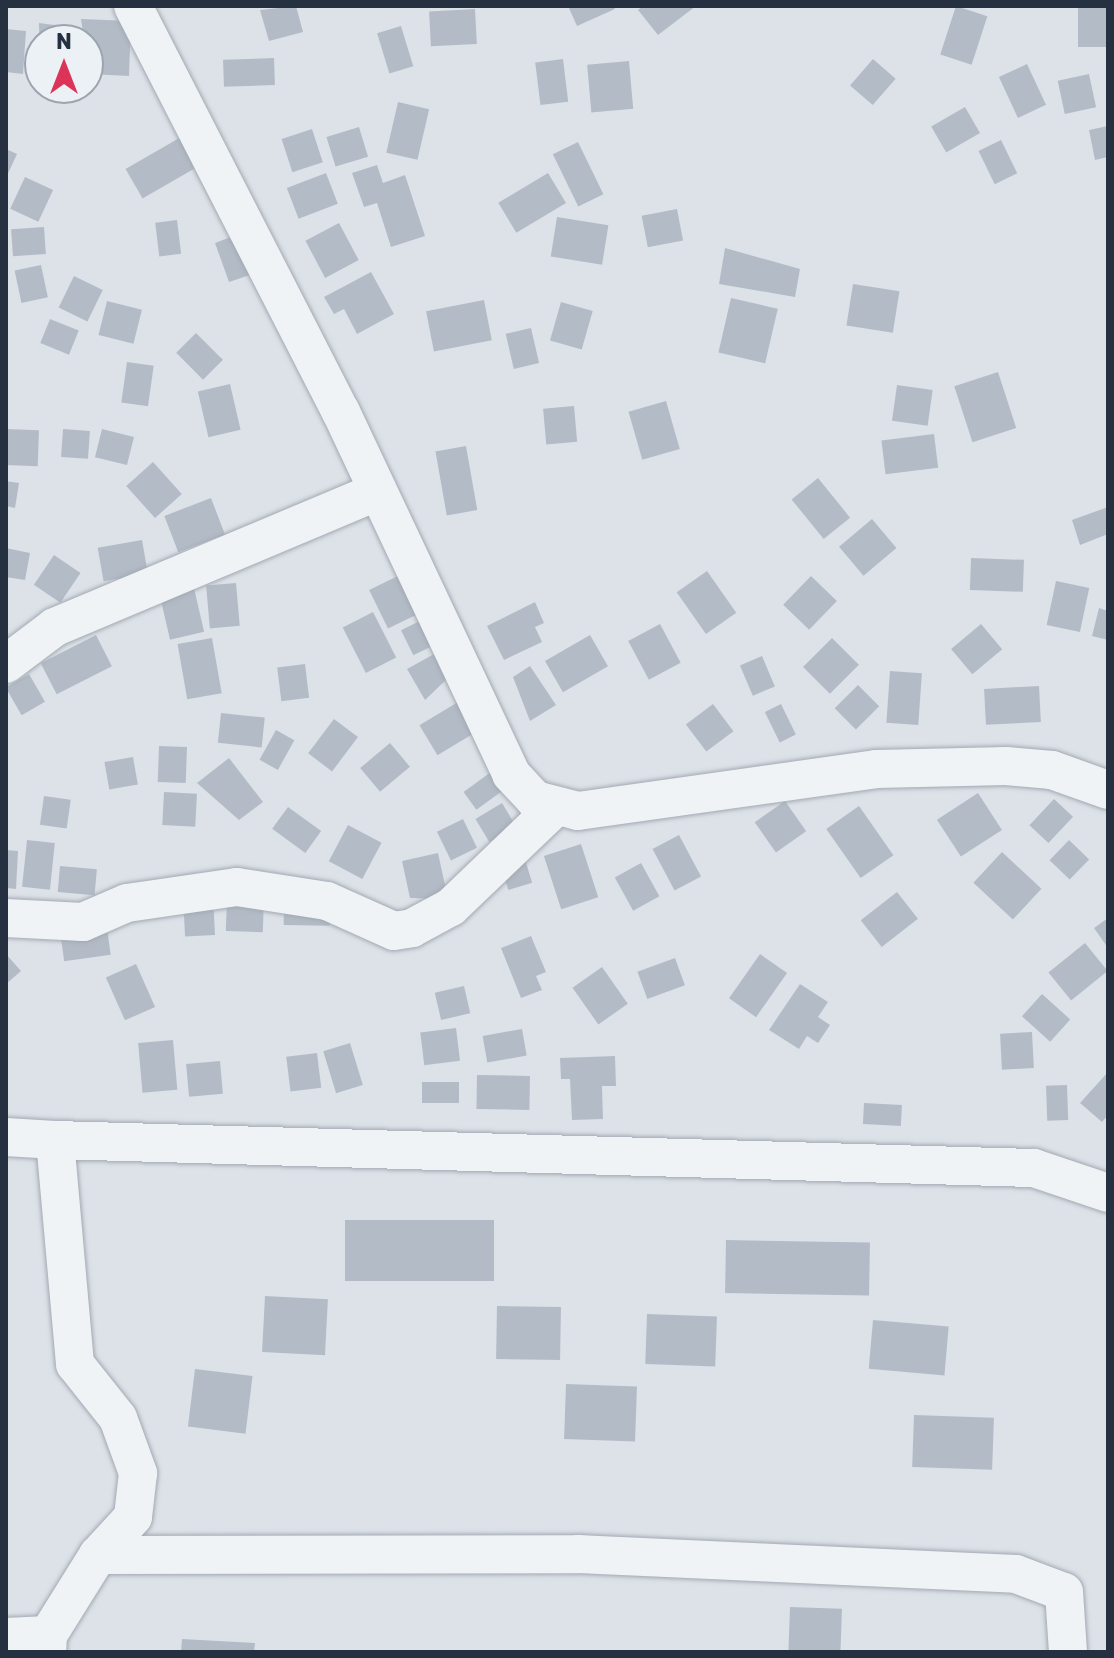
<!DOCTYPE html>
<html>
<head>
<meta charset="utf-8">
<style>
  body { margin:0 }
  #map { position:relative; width:1114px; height:1658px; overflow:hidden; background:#dde2e8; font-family:Rubik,sans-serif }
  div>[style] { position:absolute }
  .building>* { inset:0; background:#b3bcc6; transform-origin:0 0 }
  .roads { filter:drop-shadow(0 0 2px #a2a9b3) drop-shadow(0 0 2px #a2a9b3) }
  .minor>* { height:38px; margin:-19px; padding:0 19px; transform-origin:19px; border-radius:19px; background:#f0f3f6 }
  span { translate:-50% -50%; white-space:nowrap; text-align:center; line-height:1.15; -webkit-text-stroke:6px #ecf1f6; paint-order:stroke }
  .frame { position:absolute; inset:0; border:8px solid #253141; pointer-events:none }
  .north { position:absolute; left:24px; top:24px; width:80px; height:80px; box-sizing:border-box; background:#ecf1f6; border:2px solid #9ca4ae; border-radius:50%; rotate:0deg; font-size:22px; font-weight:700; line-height:32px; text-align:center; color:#253141 }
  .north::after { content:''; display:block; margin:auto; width:28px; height:36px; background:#dc3359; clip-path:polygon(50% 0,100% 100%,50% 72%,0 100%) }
</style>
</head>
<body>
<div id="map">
  <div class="building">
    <div style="clip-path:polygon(296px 6px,303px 32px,269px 41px,260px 10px)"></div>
    <div style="clip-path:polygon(568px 6px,613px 6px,615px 9px,577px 26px)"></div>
    <div style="clip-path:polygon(643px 6px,696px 6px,658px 35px,638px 10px)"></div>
    <div style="left:956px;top:6px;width:33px;height:51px;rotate:18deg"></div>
    <div style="left:1108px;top:6px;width:41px;height:30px;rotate:90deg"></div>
    <div style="left:475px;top:9px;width:35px;height:46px;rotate:87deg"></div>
    <div style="clip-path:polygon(81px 19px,131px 21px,129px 76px,89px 74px)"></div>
    <div style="clip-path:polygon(39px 23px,63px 26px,61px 40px,40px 40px,40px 63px)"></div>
    <div style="left:401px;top:26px;width:42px;height:25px;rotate:73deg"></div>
    <div style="clip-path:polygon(6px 29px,26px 31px,23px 74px,6px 72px)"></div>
    <div style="left:274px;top:58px;width:27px;height:51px;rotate:88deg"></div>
    <div style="left:563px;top:59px;width:43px;height:28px;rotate:83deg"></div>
    <div style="left:873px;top:59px;width:30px;height:35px;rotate:41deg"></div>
    <div style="left:629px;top:61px;width:48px;height:42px;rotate:85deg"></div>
    <div style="left:1027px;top:64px;width:45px;height:31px;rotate:65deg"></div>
    <div style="left:1089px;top:74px;width:34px;height:32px;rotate:78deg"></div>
    <div style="left:398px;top:102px;width:32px;height:52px;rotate:13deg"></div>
    <div style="left:965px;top:107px;width:30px;height:39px;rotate:60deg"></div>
    <div style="clip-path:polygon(1108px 126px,1108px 157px,1095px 160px,1089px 130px)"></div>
    <div style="left:359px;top:127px;width:31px;height:34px;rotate:73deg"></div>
    <div style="left:312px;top:129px;width:35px;height:32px;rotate:72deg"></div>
    <div style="left:181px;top:137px;width:34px;height:64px;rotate:60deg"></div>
    <div style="left:1001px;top:140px;width:37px;height:25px;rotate:64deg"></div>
    <div style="left:578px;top:142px;width:58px;height:28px;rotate:64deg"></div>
    <div style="clip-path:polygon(6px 149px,17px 154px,6px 178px)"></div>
    <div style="clip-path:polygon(377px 165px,383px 183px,405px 175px,425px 236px,391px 247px,377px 203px,364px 207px,352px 173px)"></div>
    <div style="left:326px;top:173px;width:33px;height:42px;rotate:69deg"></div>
    <div style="left:548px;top:173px;width:35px;height:58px;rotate:59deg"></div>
    <div style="left:25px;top:177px;width:31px;height:35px;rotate:25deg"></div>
    <div style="left:677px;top:209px;width:32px;height:36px;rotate:79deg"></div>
    <div style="left:557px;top:217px;width:52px;height:40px;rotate:9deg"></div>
    <div style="left:177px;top:220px;width:34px;height:22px;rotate:83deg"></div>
    <div style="left:339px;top:223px;width:42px;height:38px;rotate:62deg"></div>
    <div style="left:44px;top:227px;width:27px;height:33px;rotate:86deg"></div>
    <div style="clip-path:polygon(236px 235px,259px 272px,229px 282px,215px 243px)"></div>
    <div style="clip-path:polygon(725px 248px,800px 269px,795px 297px,719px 284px)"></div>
    <div style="left:41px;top:265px;width:33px;height:27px;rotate:78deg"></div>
    <div style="clip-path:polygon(371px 272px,394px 314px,357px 334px,344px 309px,334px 314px,324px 297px)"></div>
    <div style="left:74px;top:276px;width:32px;height:35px;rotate:26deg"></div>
    <div style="left:853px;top:284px;width:47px;height:42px;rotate:9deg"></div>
    <div style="left:731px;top:298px;width:48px;height:56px;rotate:13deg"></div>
    <div style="left:484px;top:300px;width:41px;height:59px;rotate:79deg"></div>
    <div style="left:107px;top:301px;width:36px;height:35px;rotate:14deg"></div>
    <div style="left:561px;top:302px;width:33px;height:40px;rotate:16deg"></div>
    <div style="left:50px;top:319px;width:31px;height:26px;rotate:22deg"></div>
    <div style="left:531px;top:328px;width:36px;height:26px;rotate:77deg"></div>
    <div style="left:196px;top:333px;width:38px;height:28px;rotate:45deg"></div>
    <div style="left:127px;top:362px;width:27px;height:41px;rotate:8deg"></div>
    <div style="left:998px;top:372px;width:59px;height:46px;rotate:72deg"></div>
    <div style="left:230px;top:384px;width:47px;height:33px;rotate:77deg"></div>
    <div style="left:897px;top:385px;width:36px;height:36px;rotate:8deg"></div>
    <div style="left:666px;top:401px;width:50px;height:39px;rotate:74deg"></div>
    <div style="left:574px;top:406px;width:36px;height:31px;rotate:85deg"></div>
    <div style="left:6px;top:429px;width:33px;height:36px;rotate:2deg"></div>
    <div style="left:63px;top:429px;width:27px;height:28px;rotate:4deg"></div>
    <div style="left:102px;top:429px;width:33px;height:29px;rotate:14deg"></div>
    <div style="left:934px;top:434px;width:34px;height:53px;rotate:83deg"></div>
    <div style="left:466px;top:446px;width:65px;height:31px;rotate:80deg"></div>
    <div style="left:153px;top:462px;width:43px;height:36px;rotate:48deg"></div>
    <div style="left:818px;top:478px;width:51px;height:34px;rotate:51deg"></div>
    <div style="clip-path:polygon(6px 481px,19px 483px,15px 508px,6px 506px)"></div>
    <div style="left:211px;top:498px;width:39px;height:50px;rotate:69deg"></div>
    <div style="clip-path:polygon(1108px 507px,1108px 534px,1080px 545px,1072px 520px)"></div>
    <div style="left:872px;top:519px;width:38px;height:43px;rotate:50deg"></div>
    <div style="left:142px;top:540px;width:34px;height:45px;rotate:80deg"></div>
    <div style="clip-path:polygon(6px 548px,30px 553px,25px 580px,6px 577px)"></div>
    <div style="left:54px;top:555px;width:32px;height:36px;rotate:34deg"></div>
    <div style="left:971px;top:558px;width:53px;height:32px;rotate:2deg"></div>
    <div style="left:707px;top:571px;width:51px;height:37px;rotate:55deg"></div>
    <div style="left:406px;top:572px;width:43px;height:41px;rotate:64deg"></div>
    <div style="left:811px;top:576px;width:36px;height:40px;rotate:44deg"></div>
    <div style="left:1056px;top:581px;width:34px;height:45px;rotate:12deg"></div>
    <div style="left:236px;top:583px;width:43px;height:30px;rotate:85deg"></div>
    <div style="left:194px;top:588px;width:45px;height:35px;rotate:77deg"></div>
    <div style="clip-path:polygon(535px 602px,544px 623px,535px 627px,542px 642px,504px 660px,487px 626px)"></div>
    <div style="clip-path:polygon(1099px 608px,1108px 611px,1108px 640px,1092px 636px)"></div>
    <div style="left:373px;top:612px;width:51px;height:34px;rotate:63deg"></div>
    <div style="left:428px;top:617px;width:28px;height:30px;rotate:64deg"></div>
    <div style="left:660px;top:624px;width:44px;height:36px;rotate:62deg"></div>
    <div style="left:981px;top:624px;width:33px;height:39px;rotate:50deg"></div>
    <div style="left:96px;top:635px;width:35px;height:62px;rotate:63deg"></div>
    <div style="left:590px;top:635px;width:36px;height:52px;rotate:60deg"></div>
    <div style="left:212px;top:638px;width:56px;height:35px;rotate:80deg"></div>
    <div style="left:832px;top:638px;width:38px;height:41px;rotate:45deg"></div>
    <div style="clip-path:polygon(436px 653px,449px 677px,425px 700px,407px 669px)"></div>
    <div style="left:762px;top:656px;width:33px;height:24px;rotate:67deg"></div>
    <div style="left:305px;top:664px;width:34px;height:28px;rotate:83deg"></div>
    <div style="clip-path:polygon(530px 666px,556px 705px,530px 721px,513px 677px)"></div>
    <div style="left:890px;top:671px;width:32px;height:52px;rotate:4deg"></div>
    <div style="left:29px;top:674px;width:32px;height:27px;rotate:60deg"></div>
    <div style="left:858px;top:685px;width:30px;height:33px;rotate:45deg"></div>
    <div style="left:1039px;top:686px;width:36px;height:55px;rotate:87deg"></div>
    <div style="left:458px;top:702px;width:35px;height:45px;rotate:59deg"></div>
    <div style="left:713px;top:704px;width:34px;height:34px;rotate:53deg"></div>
    <div style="left:781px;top:704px;width:34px;height:18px;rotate:64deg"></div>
    <div style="left:221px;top:713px;width:44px;height:30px;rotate:6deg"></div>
    <div style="left:334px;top:719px;width:30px;height:43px;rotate:37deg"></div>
    <div style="left:276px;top:730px;width:21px;height:34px;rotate:29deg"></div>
    <div style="left:390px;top:743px;width:31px;height:39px;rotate:50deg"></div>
    <div style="left:159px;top:746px;width:28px;height:36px;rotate:2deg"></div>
    <div style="left:133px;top:757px;width:28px;height:29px;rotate:80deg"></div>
    <div style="clip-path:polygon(229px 758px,263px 802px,239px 820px,197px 783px)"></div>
    <div style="left:491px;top:772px;width:22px;height:34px;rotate:54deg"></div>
    <div style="left:164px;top:792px;width:33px;height:33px;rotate:3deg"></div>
    <div style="left:978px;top:793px;width:44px;height:49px;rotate:57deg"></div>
    <div style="left:44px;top:796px;width:27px;height:29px;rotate:8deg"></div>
    <div style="left:1054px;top:799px;width:26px;height:36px;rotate:43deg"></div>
    <div style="left:785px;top:801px;width:37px;height:37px;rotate:55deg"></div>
    <div style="left:502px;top:803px;width:27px;height:31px;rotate:59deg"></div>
    <div style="left:859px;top:806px;width:60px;height:40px;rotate:55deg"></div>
    <div style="left:288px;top:807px;width:41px;height:27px;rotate:36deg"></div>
    <div style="left:463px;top:819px;width:32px;height:29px;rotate:64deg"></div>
    <div style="left:348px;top:825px;width:38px;height:41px;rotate:28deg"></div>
    <div style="left:679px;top:835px;width:47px;height:30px;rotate:62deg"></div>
    <div style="left:27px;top:840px;width:28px;height:47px;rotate:6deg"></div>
    <div style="left:1069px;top:840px;width:28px;height:28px;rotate:44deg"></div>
    <div style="left:581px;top:844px;width:56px;height:39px;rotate:72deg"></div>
    <div style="clip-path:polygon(6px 850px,18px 851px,16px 889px,6px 888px)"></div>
    <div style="left:1002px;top:852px;width:54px;height:42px;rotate:43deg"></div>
    <div style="clip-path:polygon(438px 853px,448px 899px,410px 898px,402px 861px)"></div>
    <div style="left:524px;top:856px;width:28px;height:25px;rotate:73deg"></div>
    <div style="left:641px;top:863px;width:38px;height:30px;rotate:61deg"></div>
    <div style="left:60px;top:866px;width:37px;height:26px;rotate:5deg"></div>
    <div style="left:897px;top:892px;width:34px;height:46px;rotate:52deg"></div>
    <div style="left:213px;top:896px;width:39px;height:30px;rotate:87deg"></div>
    <div style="left:227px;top:897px;width:37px;height:34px;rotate:2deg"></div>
    <div style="left:284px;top:905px;width:46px;height:20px;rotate:1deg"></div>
    <div style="clip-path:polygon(1108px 918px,1108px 948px,1094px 928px)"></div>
    <div style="left:106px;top:921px;width:34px;height:47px;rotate:82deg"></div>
    <div style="clip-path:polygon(531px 936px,546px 972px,536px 976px,542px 990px,521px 998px,501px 948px)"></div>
    <div style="left:1085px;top:943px;width:36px;height:47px;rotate:51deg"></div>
    <div style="clip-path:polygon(6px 954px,21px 971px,6px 984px)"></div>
    <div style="left:760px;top:954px;width:33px;height:54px;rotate:35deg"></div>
    <div style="left:675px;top:958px;width:29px;height:40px;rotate:70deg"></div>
    <div style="left:136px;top:964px;width:47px;height:33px;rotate:66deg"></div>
    <div style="left:602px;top:967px;width:45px;height:36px;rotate:55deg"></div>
    <div style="clip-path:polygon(800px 984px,828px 1002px,818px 1017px,830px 1025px,818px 1043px,807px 1036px,799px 1049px,769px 1030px)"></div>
    <div style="left:464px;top:986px;width:28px;height:30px;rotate:77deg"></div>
    <div style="left:1042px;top:994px;width:38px;height:30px;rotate:42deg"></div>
    <div style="left:456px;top:1028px;width:33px;height:36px;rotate:83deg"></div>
    <div style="left:522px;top:1029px;width:27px;height:40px;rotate:80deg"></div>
    <div style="left:1032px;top:1032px;width:36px;height:32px;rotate:87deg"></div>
    <div style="left:173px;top:1040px;width:50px;height:35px;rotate:85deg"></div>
    <div style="left:350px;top:1043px;width:44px;height:28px;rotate:73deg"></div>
    <div style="left:317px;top:1053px;width:35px;height:31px;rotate:83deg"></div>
    <div style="clip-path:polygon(615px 1056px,616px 1086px,602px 1086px,603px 1119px,572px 1120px,570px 1079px,561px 1079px,560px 1058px)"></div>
    <div style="left:220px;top:1061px;width:33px;height:34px;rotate:85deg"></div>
    <div style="clip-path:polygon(1108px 1072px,1108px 1115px,1102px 1122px,1080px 1103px)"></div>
    <div style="left:477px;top:1075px;width:53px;height:34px;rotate:1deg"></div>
    <div style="left:422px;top:1082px;width:37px;height:21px"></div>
    <div style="left:1067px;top:1085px;width:35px;height:21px;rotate:88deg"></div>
    <div style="left:864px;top:1103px;width:38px;height:21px;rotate:3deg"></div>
    <div style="left:345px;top:1220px;width:149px;height:61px"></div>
    <div style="left:726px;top:1240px;width:144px;height:53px;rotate:1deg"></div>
    <div style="left:265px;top:1296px;width:63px;height:56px;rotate:3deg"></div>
    <div style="left:497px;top:1306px;width:64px;height:53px;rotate:1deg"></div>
    <div style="left:647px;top:1314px;width:70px;height:50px;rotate:2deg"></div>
    <div style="left:873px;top:1320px;width:76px;height:49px;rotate:5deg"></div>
    <div style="left:195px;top:1369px;width:58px;height:58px;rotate:7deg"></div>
    <div style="left:566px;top:1384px;width:71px;height:55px;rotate:2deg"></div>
    <div style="left:914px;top:1415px;width:80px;height:52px;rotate:2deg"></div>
    <div style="left:790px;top:1607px;width:52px;height:45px;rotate:2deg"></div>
    <div style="clip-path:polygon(182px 1639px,255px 1643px,254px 1652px,181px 1652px)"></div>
  </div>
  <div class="roads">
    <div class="minor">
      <div style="left:133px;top:6px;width:456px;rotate:62.9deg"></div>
      <div style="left:341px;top:412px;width:400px;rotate:64.8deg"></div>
      <div style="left:511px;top:774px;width:35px;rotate:47deg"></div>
      <div style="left:535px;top:800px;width:44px;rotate:14.3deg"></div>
      <div style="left:578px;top:811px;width:301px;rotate:-8deg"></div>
      <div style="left:876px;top:769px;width:130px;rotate:-1.3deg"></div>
      <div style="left:1006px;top:766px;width:46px;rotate:5deg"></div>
      <div style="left:1052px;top:770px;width:59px;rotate:19.7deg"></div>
      <div style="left:6px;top:664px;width:61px;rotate:-37.1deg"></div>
      <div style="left:55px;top:627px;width:350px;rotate:-22.8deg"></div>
      <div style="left:6px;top:918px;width:77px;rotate:3deg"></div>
      <div style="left:83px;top:922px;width:48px;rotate:-23.4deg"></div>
      <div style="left:127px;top:903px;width:111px;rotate:-8.3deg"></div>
      <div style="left:237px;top:887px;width:91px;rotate:8.8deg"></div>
      <div style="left:327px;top:901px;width:73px;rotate:24.1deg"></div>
      <div style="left:394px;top:931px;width:18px;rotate:-9deg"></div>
      <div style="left:412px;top:928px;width:44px;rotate:-28.3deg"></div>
      <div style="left:451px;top:907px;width:140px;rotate:-43.8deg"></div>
      <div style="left:6px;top:1137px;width:49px;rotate:3.5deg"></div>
      <div style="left:55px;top:1140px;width:225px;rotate:84.9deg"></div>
      <div style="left:75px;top:1364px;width:69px;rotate:51.5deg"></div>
      <div style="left:118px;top:1418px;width:59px;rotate:70deg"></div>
      <div style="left:138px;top:1473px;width:44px;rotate:96.5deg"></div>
      <div style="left:133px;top:1517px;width:52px;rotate:132.6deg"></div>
      <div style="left:98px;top:1555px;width:94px;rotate:122deg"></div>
      <div style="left:48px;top:1635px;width:17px;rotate:93deg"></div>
      <div style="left:55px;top:1140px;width:979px;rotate:1.64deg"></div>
      <div style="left:1034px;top:1168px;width:78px;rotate:18.7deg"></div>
      <div style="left:98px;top:1555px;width:480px;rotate:-0.1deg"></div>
      <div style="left:578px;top:1554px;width:438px;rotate:2.6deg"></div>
      <div style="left:1016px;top:1574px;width:51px;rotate:20.6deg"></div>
      <div style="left:1064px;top:1592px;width:60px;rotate:86.2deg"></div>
      <div style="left:6px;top:1637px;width:42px;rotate:-2.7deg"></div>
    </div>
  </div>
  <div class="frame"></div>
  <div class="north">N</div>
</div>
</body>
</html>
